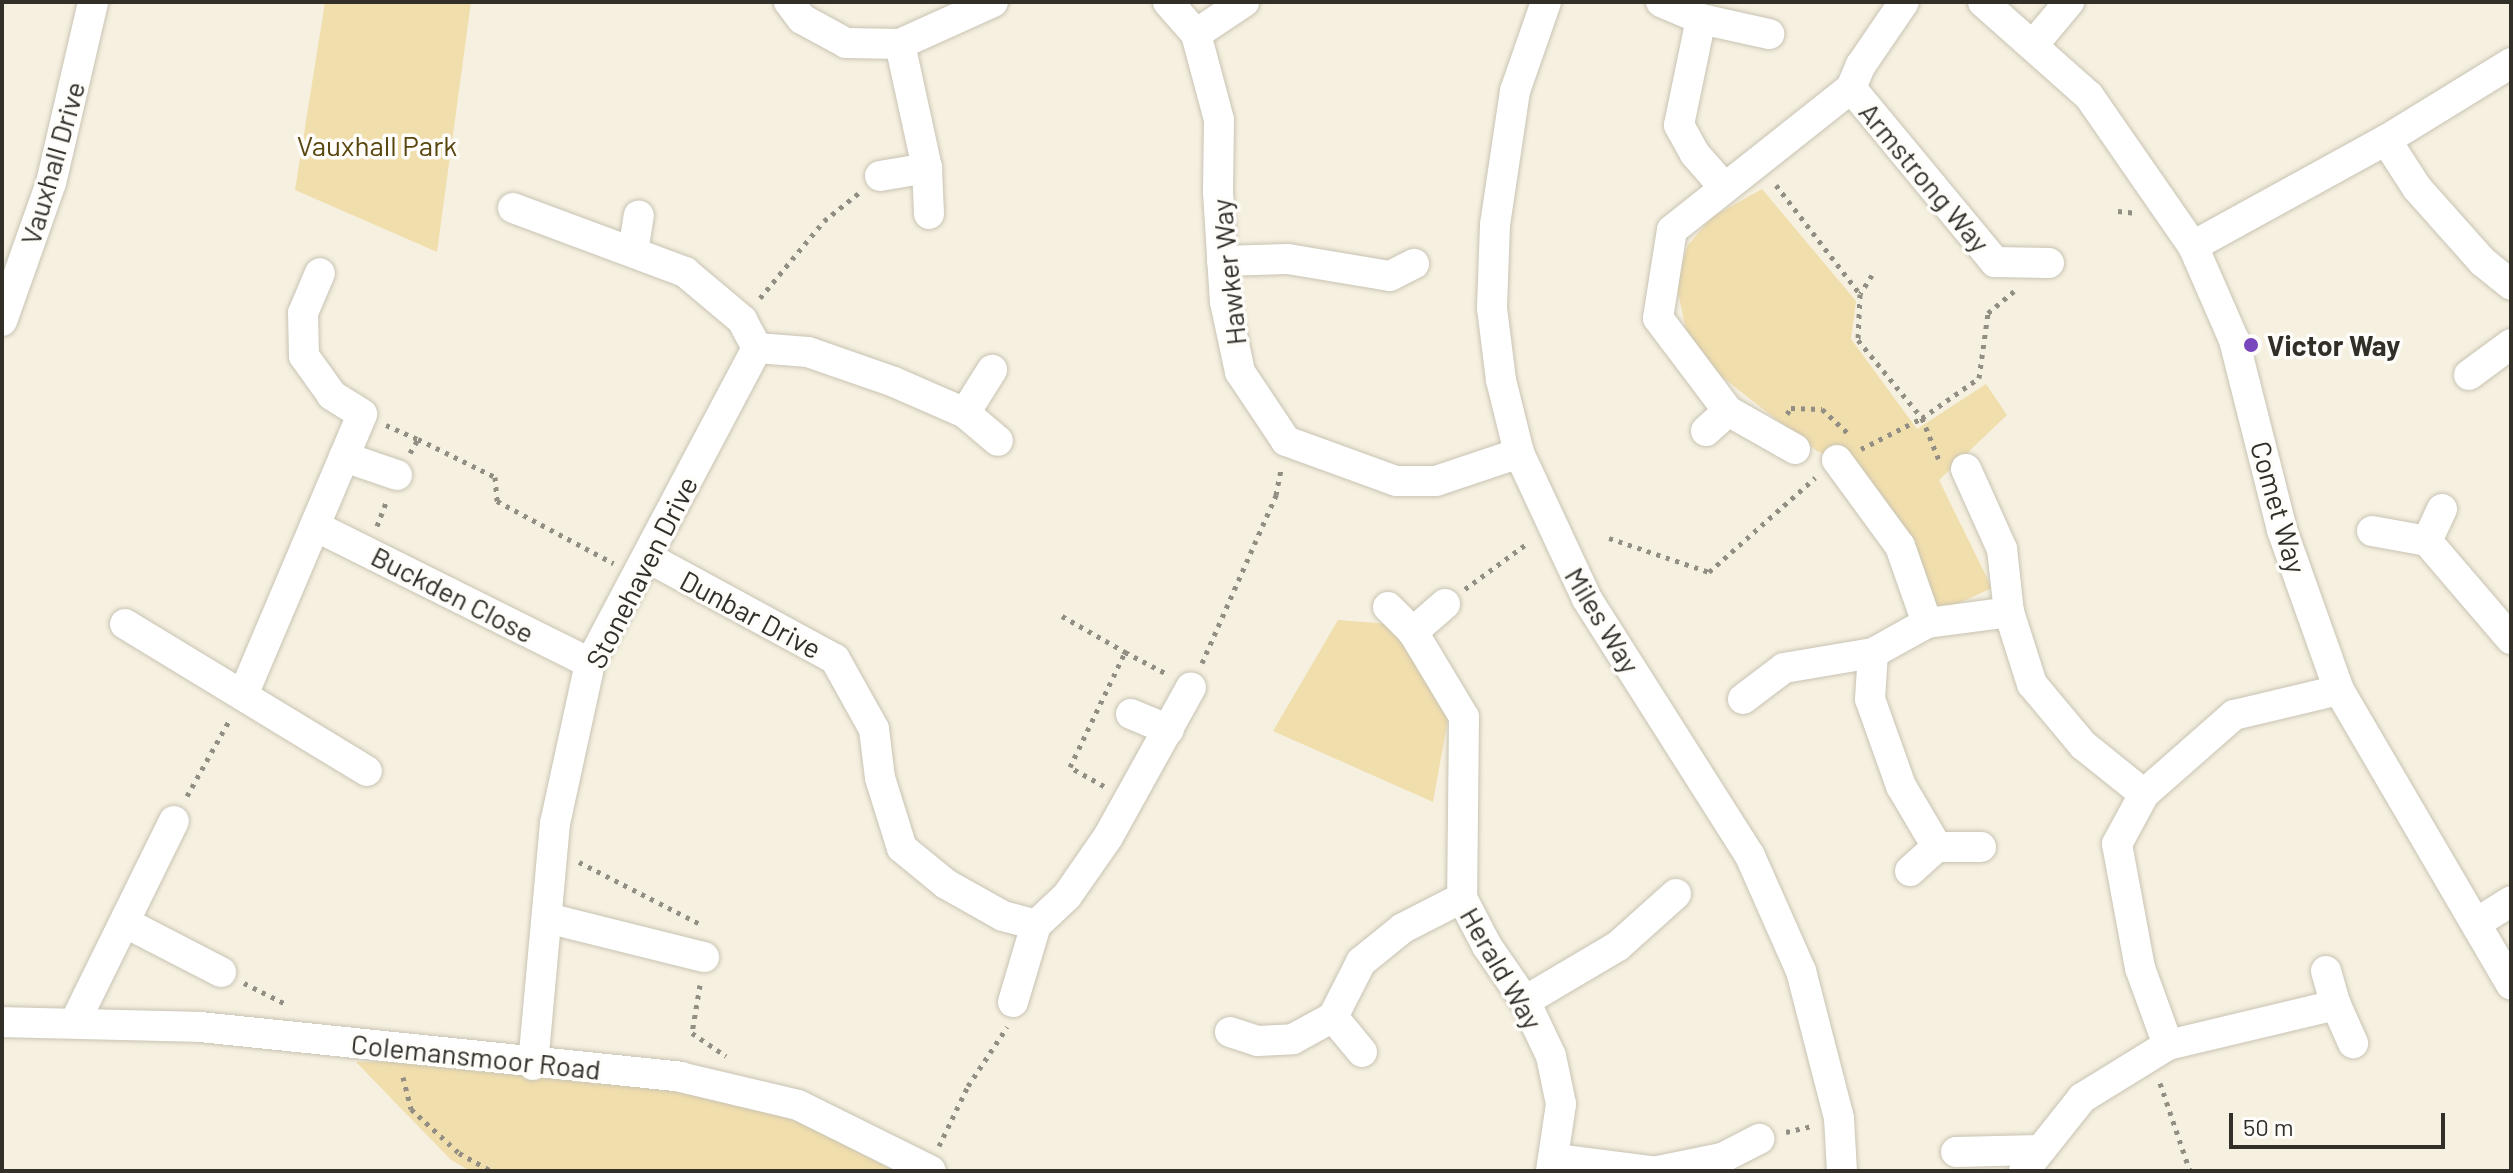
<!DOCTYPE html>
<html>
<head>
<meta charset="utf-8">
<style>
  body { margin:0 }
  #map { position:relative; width:2513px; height:1173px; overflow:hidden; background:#f6f0e0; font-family:Barlow,sans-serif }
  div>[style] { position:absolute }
  .green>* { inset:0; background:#f1dead }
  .path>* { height:5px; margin-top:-2.5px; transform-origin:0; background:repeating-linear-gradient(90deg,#938e83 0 4px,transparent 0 10px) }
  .roads { filter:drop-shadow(0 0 2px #c8c3b3) drop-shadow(0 0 2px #c8c3b3) }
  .minor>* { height:30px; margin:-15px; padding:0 15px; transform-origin:15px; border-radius:15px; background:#fff }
  .dots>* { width:22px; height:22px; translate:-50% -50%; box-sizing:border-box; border:4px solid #fefdfa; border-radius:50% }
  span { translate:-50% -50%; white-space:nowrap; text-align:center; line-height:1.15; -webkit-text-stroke:7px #fefdfa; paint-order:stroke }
  .park-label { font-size:28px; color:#59460e }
  .street-label { font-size:28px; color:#322f29 }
  .poi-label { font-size:28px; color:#322f29; font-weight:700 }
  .left { translate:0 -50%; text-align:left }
  .frame { position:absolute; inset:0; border:4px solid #322f29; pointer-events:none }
  .scale { position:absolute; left:2229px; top:1113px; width:216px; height:36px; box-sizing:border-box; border:4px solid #322f29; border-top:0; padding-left:10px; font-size:24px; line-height:28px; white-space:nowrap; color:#322f29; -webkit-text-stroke:6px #fefdfa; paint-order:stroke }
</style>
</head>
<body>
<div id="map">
  <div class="green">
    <div style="clip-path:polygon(325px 2px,471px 2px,437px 252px,295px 190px)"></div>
    <div style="clip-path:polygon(1762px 189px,1856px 301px,1851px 339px,1917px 429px,1986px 384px,2007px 415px,1939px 480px,1992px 588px,1935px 614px,1853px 465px,1817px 451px,1722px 377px,1686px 330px,1676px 283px,1688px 245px,1712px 217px)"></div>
    <div style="clip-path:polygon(1338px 620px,1389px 624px,1450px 708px,1433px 802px,1273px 731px)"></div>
    <div style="clip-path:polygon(399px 1061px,713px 1095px,807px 1125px,894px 1171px,470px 1171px,451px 1160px,356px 1062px)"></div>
  </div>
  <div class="path">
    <div style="left:1776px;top:185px;width:138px;rotate:52.4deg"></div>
    <div style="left:2118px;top:211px;width:19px;rotate:6deg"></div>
    <div style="left:1872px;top:275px;width:22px;rotate:122deg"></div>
    <div style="left:1860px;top:294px;width:46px;rotate:92.5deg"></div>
    <div style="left:1858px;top:340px;width:101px;rotate:50.6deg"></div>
    <div style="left:1922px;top:418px;width:45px;rotate:68deg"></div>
    <div style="left:760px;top:298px;width:100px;rotate:-50.3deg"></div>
    <div style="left:824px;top:221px;width:46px;rotate:-38.9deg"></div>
    <div style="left:1787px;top:414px;width:7px;rotate:-56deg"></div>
    <div style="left:1791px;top:408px;width:31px;rotate:2deg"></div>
    <div style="left:1822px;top:409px;width:35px;rotate:43deg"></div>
    <div style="left:386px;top:425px;width:35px;rotate:24deg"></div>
    <div style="left:1861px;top:449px;width:68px;rotate:-26.9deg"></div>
    <div style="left:1922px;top:418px;width:70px;rotate:-35.1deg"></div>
    <div style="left:1979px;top:378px;width:66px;rotate:-82.1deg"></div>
    <div style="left:1988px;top:313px;width:34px;rotate:-40deg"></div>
    <div style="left:410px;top:453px;width:16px;rotate:-60deg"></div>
    <div style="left:418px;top:439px;width:86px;rotate:26.3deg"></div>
    <div style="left:495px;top:477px;width:24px;rotate:85deg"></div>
    <div style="left:497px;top:501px;width:132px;rotate:28.1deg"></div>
    <div style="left:377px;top:526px;width:26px;rotate:-69deg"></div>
    <div style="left:1609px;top:538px;width:106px;rotate:18.8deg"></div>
    <div style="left:1709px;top:572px;width:142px;rotate:-41.6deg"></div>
    <div style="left:1465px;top:589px;width:74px;rotate:-36.3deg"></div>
    <div style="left:1062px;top:616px;width:73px;rotate:29.7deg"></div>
    <div style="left:1202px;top:663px;width:184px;rotate:-66.2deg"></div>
    <div style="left:1276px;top:495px;width:26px;rotate:-79deg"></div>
    <div style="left:1104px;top:786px;width:39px;rotate:-151deg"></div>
    <div style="left:1070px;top:767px;width:127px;rotate:-64.4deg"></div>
    <div style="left:1125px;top:652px;width:47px;rotate:27.6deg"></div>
    <div style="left:187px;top:796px;width:86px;rotate:-60.8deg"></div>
    <div style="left:579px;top:862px;width:138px;rotate:27.1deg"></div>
    <div style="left:244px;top:983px;width:49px;rotate:26.6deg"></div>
    <div style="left:700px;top:985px;width:49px;rotate:99.5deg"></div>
    <div style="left:692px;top:1033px;width:41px;rotate:34.1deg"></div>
    <div style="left:403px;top:1077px;width:33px;rotate:76deg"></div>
    <div style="left:411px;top:1109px;width:65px;rotate:42.5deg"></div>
    <div style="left:459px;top:1153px;width:37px;rotate:29deg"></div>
    <div style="left:2160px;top:1083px;width:93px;rotate:71.2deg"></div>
    <div style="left:1786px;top:1132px;width:26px;rotate:-13deg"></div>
    <div style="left:939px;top:1146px;width:67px;rotate:-64.2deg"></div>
    <div style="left:968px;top:1086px;width:71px;rotate:-56.5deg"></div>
  </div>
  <div class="roads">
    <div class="minor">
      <div style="left:789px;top:2px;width:21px;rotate:53deg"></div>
      <div style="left:802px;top:19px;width:50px;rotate:28.6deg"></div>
      <div style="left:846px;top:43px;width:54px;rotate:1.1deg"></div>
      <div style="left:900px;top:44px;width:102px;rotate:-24.3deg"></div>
      <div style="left:1168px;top:2px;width:43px;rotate:48.8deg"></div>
      <div style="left:1196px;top:34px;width:89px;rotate:75deg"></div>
      <div style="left:1219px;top:120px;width:72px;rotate:90.8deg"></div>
      <div style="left:1218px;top:192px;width:110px;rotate:86.4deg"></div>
      <div style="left:1225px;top:302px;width:72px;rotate:77.9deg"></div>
      <div style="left:1240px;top:372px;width:83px;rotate:56.3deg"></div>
      <div style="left:1286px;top:441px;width:117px;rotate:20deg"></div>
      <div style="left:1396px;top:481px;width:40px"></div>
      <div style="left:1436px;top:481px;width:88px;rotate:-18.6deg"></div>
      <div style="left:1546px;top:2px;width:94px;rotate:109.2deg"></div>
      <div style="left:1515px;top:91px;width:135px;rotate:98.5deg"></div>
      <div style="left:1495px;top:225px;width:83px;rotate:92.1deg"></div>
      <div style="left:1492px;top:308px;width:73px;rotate:82.9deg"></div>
      <div style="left:1501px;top:380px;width:75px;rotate:76.1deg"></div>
      <div style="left:1519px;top:453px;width:161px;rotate:65deg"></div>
      <div style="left:1587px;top:599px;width:304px;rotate:57.6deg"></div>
      <div style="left:1750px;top:856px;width:126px;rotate:66.1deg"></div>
      <div style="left:1801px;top:971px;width:152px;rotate:75.5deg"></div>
      <div style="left:1839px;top:1118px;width:53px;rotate:86.8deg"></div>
      <div style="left:1661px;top:2px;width:43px;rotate:23deg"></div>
      <div style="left:1983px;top:2px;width:142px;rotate:41.6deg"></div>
      <div style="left:2089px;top:96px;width:183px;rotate:55.3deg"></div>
      <div style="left:2193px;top:246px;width:103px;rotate:66.4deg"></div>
      <div style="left:2234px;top:340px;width:196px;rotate:75.8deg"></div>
      <div style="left:2282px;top:530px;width:170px;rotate:70.4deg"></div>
      <div style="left:2339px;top:690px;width:341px;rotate:59.7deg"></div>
      <div style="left:1196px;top:34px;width:58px;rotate:-33.7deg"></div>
      <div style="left:900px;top:44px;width:127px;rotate:77.7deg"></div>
      <div style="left:927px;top:168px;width:46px;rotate:87.5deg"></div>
      <div style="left:2034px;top:44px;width:55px;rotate:-50.2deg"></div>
      <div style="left:1851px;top:88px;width:226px;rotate:50.4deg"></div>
      <div style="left:1995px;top:262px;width:54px;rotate:1.1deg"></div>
      <div style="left:2386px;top:140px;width:57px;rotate:57.1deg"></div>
      <div style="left:2417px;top:188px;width:99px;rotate:48.3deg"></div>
      <div style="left:2483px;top:262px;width:36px;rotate:39deg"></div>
      <div style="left:880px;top:176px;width:48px;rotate:-9.7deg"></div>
      <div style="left:1723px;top:186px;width:43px;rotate:-131.2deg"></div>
      <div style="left:1695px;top:154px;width:33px;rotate:-119deg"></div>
      <div style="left:1679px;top:125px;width:108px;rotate:-78.3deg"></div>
      <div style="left:1701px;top:19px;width:70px;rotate:12.4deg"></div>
      <div style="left:513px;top:208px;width:184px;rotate:20.4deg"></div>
      <div style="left:685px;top:272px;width:75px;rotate:40.1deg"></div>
      <div style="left:742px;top:320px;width:32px;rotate:62deg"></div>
      <div style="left:757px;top:348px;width:357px;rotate:117.9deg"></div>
      <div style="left:590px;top:663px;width:164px;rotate:102.3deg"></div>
      <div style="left:555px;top:823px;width:243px;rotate:95.2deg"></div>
      <div style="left:2193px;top:246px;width:220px;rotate:-28.8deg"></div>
      <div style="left:2386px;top:140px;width:147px;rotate:-31.6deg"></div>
      <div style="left:633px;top:252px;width:37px;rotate:-81deg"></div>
      <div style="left:1222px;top:261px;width:66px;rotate:-1.7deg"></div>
      <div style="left:1288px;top:259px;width:103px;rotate:9.5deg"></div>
      <div style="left:1390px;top:276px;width:27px;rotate:-27deg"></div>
      <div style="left:2px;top:321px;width:146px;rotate:-70.5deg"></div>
      <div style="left:51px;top:183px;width:186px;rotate:-76.9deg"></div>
      <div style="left:757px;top:348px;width:51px;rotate:4.5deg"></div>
      <div style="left:808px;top:352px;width:91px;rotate:19.2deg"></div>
      <div style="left:894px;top:382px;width:77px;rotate:23.6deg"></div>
      <div style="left:965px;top:413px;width:43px;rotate:40.3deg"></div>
      <div style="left:2469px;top:375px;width:52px;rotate:-36.4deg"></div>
      <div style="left:965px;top:413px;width:51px;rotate:-57.9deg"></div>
      <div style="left:1706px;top:431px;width:30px;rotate:-42deg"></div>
      <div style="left:1795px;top:449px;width:77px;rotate:-150.4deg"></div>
      <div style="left:1728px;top:411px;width:116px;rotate:-127deg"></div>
      <div style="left:1658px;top:318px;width:89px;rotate:-81deg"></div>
      <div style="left:1672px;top:230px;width:228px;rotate:-38.4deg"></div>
      <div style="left:1851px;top:88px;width:25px;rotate:-67deg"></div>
      <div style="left:1861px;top:65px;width:76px;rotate:-55.7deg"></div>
      <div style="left:344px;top:457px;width:56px;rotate:18.8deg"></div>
      <div style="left:1837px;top:460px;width:107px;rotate:53.8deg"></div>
      <div style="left:1900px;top:546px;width:82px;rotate:70.7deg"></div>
      <div style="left:1966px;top:469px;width:88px;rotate:65.8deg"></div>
      <div style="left:2002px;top:549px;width:63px;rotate:83.7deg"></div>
      <div style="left:2009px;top:612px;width:76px;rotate:72.3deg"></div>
      <div style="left:2032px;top:684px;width:80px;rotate:50.1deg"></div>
      <div style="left:2083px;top:745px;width:78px;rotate:38.8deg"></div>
      <div style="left:2442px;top:509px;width:35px;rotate:115deg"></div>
      <div style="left:2427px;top:541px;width:129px;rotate:49.4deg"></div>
      <div style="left:315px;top:526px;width:307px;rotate:26.5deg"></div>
      <div style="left:2372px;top:531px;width:56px;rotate:10.3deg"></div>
      <div style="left:647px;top:557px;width:214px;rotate:28.5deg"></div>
      <div style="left:835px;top:659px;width:80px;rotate:60.9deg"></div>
      <div style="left:874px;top:729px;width:49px;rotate:83deg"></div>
      <div style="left:880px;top:778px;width:73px;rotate:72.6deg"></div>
      <div style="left:902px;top:848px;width:57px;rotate:39.3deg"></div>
      <div style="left:946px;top:884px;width:65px;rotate:29.3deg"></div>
      <div style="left:1003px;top:916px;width:34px;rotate:15deg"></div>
      <div style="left:1036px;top:925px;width:42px;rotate:-43.1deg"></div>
      <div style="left:1067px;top:896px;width:72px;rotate:-55.2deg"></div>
      <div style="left:1108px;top:837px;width:171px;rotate:-61deg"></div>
      <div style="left:1445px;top:604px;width:43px;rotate:138.8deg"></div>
      <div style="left:1413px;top:632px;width:99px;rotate:59deg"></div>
      <div style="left:1464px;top:717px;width:181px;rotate:90.6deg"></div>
      <div style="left:1462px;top:898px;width:54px;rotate:62.5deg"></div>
      <div style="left:1487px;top:946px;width:67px;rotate:55.4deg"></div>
      <div style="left:1525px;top:1001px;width:61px;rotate:64.7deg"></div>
      <div style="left:1551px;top:1056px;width:49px;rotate:78.2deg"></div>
      <div style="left:1561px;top:1104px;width:68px;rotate:98.5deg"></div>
      <div style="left:1388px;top:607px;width:35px;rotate:45deg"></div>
      <div style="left:125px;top:624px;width:283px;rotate:31.3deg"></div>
      <div style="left:243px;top:695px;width:305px;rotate:-67deg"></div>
      <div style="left:362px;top:414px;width:36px;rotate:-148deg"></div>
      <div style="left:332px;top:395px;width:48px;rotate:-125.7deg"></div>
      <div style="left:304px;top:356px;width:43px;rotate:-91.3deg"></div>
      <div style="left:303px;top:313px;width:43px;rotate:-67deg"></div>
      <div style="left:1743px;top:699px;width:51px;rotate:-37.1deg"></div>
      <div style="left:1784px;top:668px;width:90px;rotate:-9.6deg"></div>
      <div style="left:1131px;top:714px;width:41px;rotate:22.8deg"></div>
      <div style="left:1981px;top:847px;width:44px;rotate:180deg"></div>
      <div style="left:1937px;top:847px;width:71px;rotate:-120.5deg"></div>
      <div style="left:1901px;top:786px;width:92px;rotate:-109.6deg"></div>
      <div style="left:1870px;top:699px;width:46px;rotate:-86.3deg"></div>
      <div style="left:1873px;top:653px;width:62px;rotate:-29.1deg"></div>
      <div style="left:1927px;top:623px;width:83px;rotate:-7.6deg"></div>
      <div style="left:1910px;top:871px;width:36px;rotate:-42deg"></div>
      <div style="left:547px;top:918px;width:162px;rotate:14deg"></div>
      <div style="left:2478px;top:922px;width:39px;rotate:-32deg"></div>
      <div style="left:126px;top:923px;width:107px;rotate:27.3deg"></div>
      <div style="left:2326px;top:971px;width:35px;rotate:74deg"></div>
      <div style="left:1525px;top:1001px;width:108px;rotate:-30.6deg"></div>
      <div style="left:1618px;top:946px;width:78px;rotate:-41.9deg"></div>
      <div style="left:1013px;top:1002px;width:80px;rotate:-73.4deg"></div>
      <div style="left:2px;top:1022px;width:198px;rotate:1.4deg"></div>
      <div style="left:200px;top:1027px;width:483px;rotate:5.9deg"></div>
      <div style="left:680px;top:1077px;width:121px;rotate:13.3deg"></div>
      <div style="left:798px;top:1105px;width:148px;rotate:26.4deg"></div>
      <div style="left:75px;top:1022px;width:224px;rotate:-63.8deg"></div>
      <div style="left:1230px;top:1032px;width:29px;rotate:18deg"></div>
      <div style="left:1258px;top:1041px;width:35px;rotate:-3deg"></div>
      <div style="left:1293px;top:1039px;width:46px;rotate:-28.8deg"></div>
      <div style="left:2168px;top:1045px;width:173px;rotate:-13.4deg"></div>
      <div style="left:2336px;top:1005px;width:42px;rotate:65.9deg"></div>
      <div style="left:1362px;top:1052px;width:45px;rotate:-129.6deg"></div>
      <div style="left:1333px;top:1017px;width:62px;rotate:-63deg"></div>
      <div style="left:1361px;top:962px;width:54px;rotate:-39deg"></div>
      <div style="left:1403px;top:928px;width:66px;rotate:-27deg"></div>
      <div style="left:1956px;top:1152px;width:83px;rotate:-1.4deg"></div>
      <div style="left:1556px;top:1159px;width:96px;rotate:7.2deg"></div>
      <div style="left:1658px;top:1171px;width:65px;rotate:-11.5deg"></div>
      <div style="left:1722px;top:1158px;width:42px;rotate:-27.2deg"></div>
      <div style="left:2024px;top:1171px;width:93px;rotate:-51.5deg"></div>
      <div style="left:2082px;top:1098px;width:101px;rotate:-31.6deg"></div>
      <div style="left:2168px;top:1045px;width:82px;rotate:-110deg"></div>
      <div style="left:2140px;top:968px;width:126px;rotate:-100.5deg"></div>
      <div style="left:2117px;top:844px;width:57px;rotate:-61.6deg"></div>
      <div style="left:2144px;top:794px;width:120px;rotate:-41.3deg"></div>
      <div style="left:2234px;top:715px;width:108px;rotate:-13.4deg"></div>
    </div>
  </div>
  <div class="dots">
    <div style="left:2251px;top:345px;background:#7946be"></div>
  </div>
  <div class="park-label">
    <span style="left:377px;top:145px">Vauxhall Park</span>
  </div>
  <div class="street-label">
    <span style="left:52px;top:163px;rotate:-74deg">Vauxhall Drive</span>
    <span style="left:1925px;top:177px;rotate:50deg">Armstrong Way</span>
    <span style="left:1228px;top:272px;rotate:-96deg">Hawker Way</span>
    <span style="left:2279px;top:507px;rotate:74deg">Comet Way</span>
    <span style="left:641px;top:572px;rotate:-63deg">Stonehaven Drive</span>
    <span style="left:453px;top:594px;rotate:27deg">Buckden Close</span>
    <span style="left:751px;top:614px;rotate:28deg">Dunbar Drive</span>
    <span style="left:1603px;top:620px;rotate:59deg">Miles Way</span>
    <span style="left:1502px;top:968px;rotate:60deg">Herald Way</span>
    <span style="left:476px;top:1056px;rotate:6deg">Colemansmoor Road</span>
  </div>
  <div class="poi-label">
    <span class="left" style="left:2267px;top:345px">Victor Way</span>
  </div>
  <div class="frame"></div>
  <div class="scale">50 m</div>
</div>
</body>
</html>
